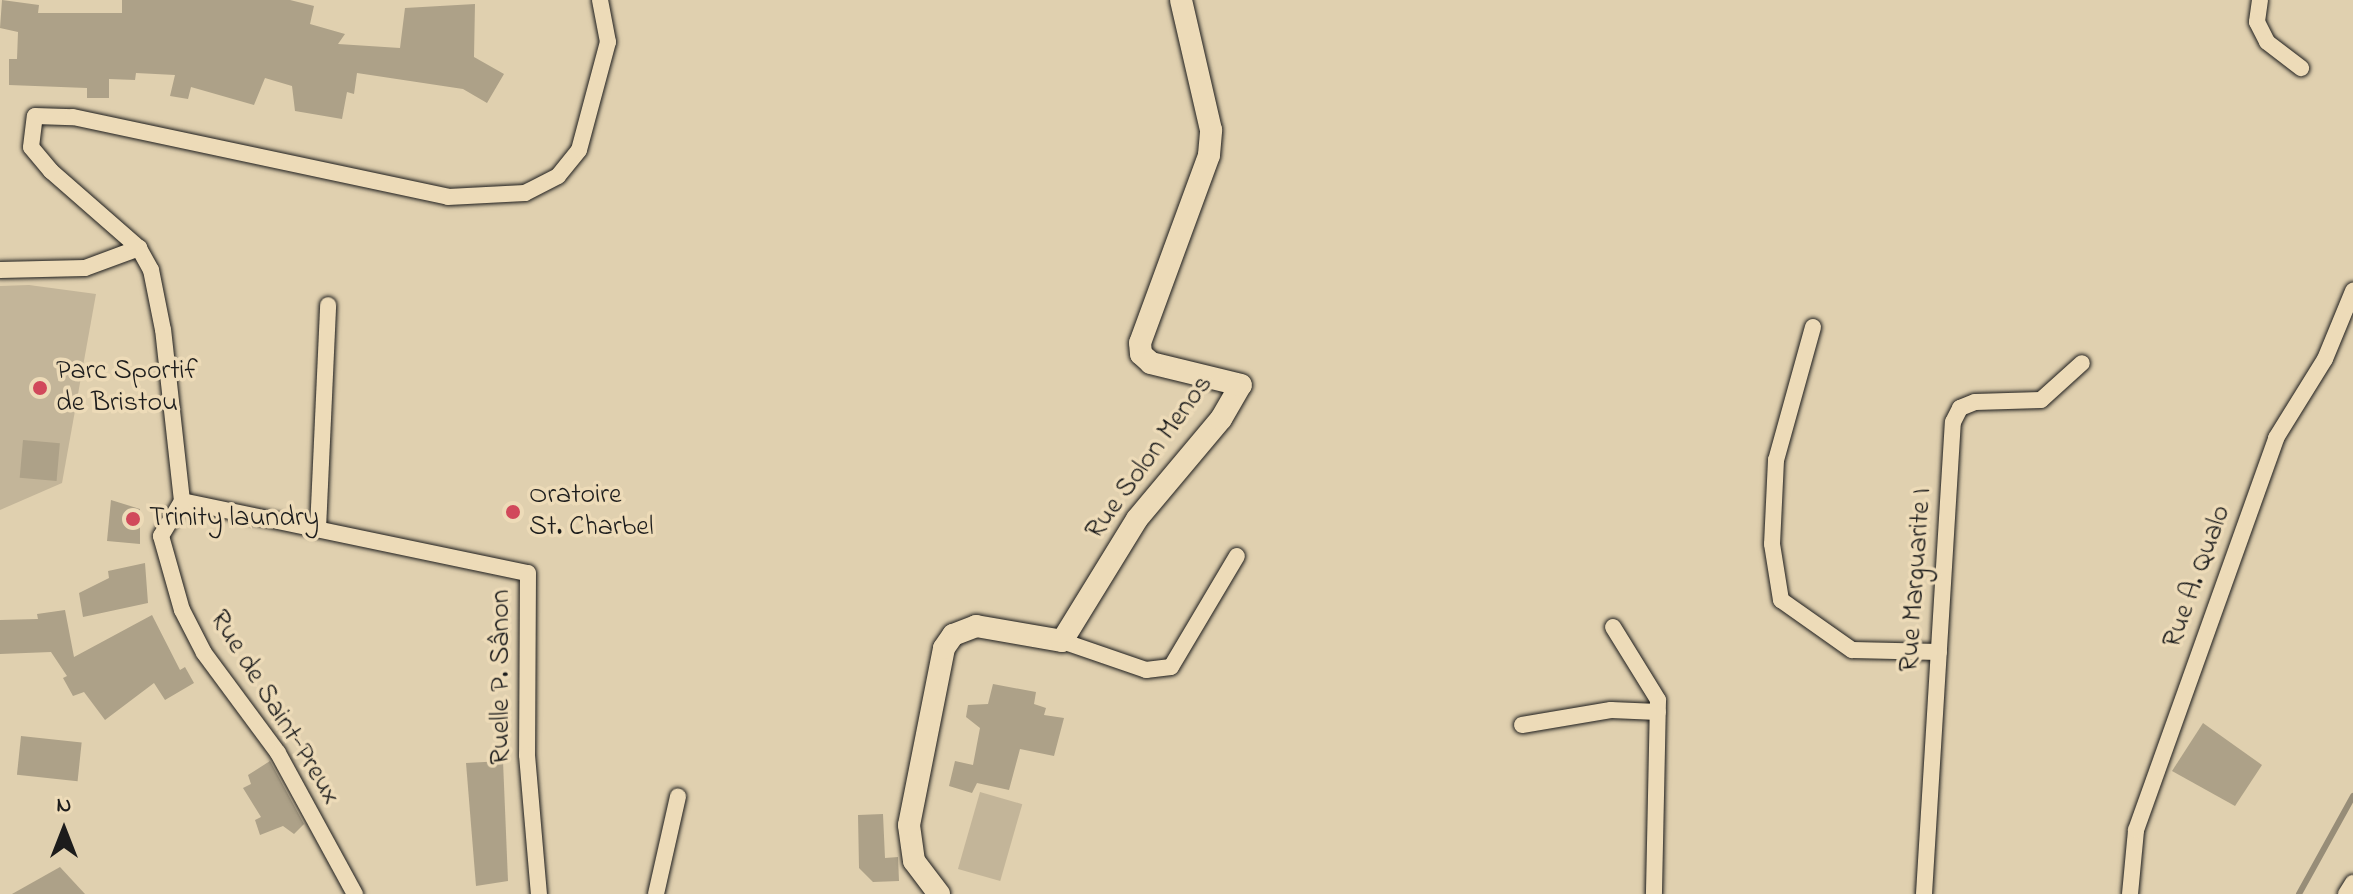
<!DOCTYPE html>
<html>
<head>
<meta charset="utf-8">
<style>
  body { margin:0 }
  #map { position:relative; width:2353px; height:894px; overflow:hidden; background:#e0d0af; font-family:"Indie Flower",sans-serif }
  div>[style] { position:absolute }
  .green>* { inset:0; background:#c3b599; transform-origin:0 0 }
  .stream>* { height:6px; margin:-3px; padding:0 3px; transform-origin:3px; border-radius:3px; background:#978d78 }
  .building>* { inset:0; background:#ada188; transform-origin:0 0 }
  .roads { filter:drop-shadow(0 0 2px #1c1c1c) drop-shadow(0 0 2px #1c1c1c) }
  .street>* { height:16px; margin:-8px; padding:0 8px; transform-origin:8px; border-radius:8px; background:#eddbb8 }
  .secondary>* { height:22px; margin:-11px; padding:0 11px; transform-origin:11px; border-radius:11px; background:#eddbb8 }
  .dots>* { width:22px; height:22px; translate:-50% -50%; box-sizing:border-box; border:4px solid #eddbb8; border-radius:50% }
  span { translate:-50% -50%; white-space:nowrap; text-align:center; line-height:1.15; -webkit-text-stroke:7px #eddbb8; paint-order:stroke }
  .poi-label { font-size:28px; color:#1c1c1c }
  .left { translate:0 -50%; text-align:left }
  .street-label { font-size:28px; color:#1c1c1c }
  .north { position:absolute; left:24px; top:790px; width:80px; height:80px; -webkit-text-stroke:6px #eddbb8; paint-order:stroke; rotate:0deg; font-size:22px; font-weight:700; line-height:32px; text-align:center; color:#1c1c1c }
  .north::after { content:''; display:block; margin:auto; width:28px; height:36px; background:#1c1c1c; clip-path:polygon(50% 0,100% 100%,50% 72%,0 100%) }
</style>
</head>
<body>
<div id="map">
  <div class="green">
    <div style="clip-path:polygon(29px 285px,96px 294px,62px 483px,0 510px,0 286px)"></div>
    <div style="left:980px;top:792px;width:44px;height:80px;rotate:16deg"></div>
  </div>
  <div class="stream">
    <div style="left:2299px;top:894px;width:112px;rotate:-61.1deg"></div>
  </div>
  <div class="building">
    <div style="clip-path:polygon(2px 0,39px 5px,38px 13px,122px 13px,122px 0,290px 0,314px 6px,310px 24px,345px 34px,338px 44px,400px 48px,405px 8px,475px 4px,474px 57px,504px 74px,487px 103px,463px 89px,357px 73px,354px 94px,347px 92px,342px 119px,295px 111px,292px 86px,265px 78px,254px 105px,191px 87px,188px 99px,170px 96px,175px 75px,136px 73px,135px 80px,109px 79px,109px 98px,87px 98px,87px 88px,9px 85px,9px 59px,17px 59px,18px 32px,0 28px)"></div>
    <div style="left:23px;top:440px;width:37px;height:38px;rotate:5deg"></div>
    <div style="clip-path:polygon(111px 500px,140px 509px,140px 544px,107px 541px)"></div>
    <div style="clip-path:polygon(145px 563px,148px 603px,83px 617px,79px 593px,109px 578px,108px 571px)"></div>
    <div style="clip-path:polygon(65px 610px,74px 657px,152px 615px,180px 670px,185px 667px,194px 683px,165px 700px,154px 683px,105px 720px,84px 692px,73px 696px,63px 678px,67px 676px,51px 652px,0 654px,0 620px,38px 619px,37px 614px)"></div>
    <div style="clip-path:polygon(993px 684px,1036px 692px,1034px 704px,1046px 708px,1044px 715px,1064px 718px,1054px 756px,1020px 749px,1009px 790px,977px 783px,972px 793px,949px 786px,955px 761px,973px 765px,980px 728px,966px 717px,968px 705px,988px 704px)"></div>
    <div style="clip-path:polygon(2203px 723px,2262px 765px,2235px 806px,2172px 771px)"></div>
    <div style="left:21px;top:736px;width:61px;height:39px;rotate:6deg"></div>
    <div style="clip-path:polygon(270px 761px,304px 824px,294px 834px,283px 826px,260px 835px,255px 820px,261px 817px,243px 788px,251px 784px,248px 775px)"></div>
    <div style="clip-path:polygon(503px 761px,508px 881px,476px 886px,466px 763px)"></div>
    <div style="clip-path:polygon(883px 814px,885px 858px,898px 857px,899px 881px,873px 882px,859px 868px,858px 815px)"></div>
    <div style="clip-path:polygon(60px 867px,85px 894px,12px 894px)"></div>
  </div>
  <div class="roads">
    <div class="street">
      <div style="left:2260px;top:0;width:22px;rotate:98deg"></div>
      <div style="left:2257px;top:22px;width:22px;rotate:63deg"></div>
      <div style="left:2267px;top:42px;width:43px;rotate:37.4deg"></div>
      <div style="left:0;top:270px;width:85px;rotate:-1.3deg"></div>
      <div style="left:85px;top:268px;width:58px;rotate:-20.3deg"></div>
      <div style="left:1813px;top:327px;width:138px;rotate:105.5deg"></div>
      <div style="left:1776px;top:460px;width:84px;rotate:92.7deg"></div>
      <div style="left:1772px;top:544px;width:57px;rotate:80.9deg"></div>
      <div style="left:1781px;top:600px;width:87px;rotate:35.2deg"></div>
      <div style="left:1852px;top:650px;width:87px;rotate:1.3deg"></div>
      <div style="left:182px;top:501px;width:172px;rotate:-96.3deg"></div>
      <div style="left:163px;top:330px;width:61px;rotate:-101.3deg"></div>
      <div style="left:151px;top:270px;width:25px;rotate:-119deg"></div>
      <div style="left:139px;top:248px;width:117px;rotate:-138.8deg"></div>
      <div style="left:51px;top:171px;width:31px;rotate:-130deg"></div>
      <div style="left:31px;top:147px;width:31px;rotate:-83deg"></div>
      <div style="left:35px;top:116px;width:38px;rotate:2deg"></div>
      <div style="left:73px;top:117px;width:383px;rotate:12deg"></div>
      <div style="left:448px;top:197px;width:77px;rotate:-3deg"></div>
      <div style="left:525px;top:193px;width:37px;rotate:-27deg"></div>
      <div style="left:558px;top:176px;width:33px;rotate:-51deg"></div>
      <div style="left:579px;top:150px;width:112px;rotate:-75deg"></div>
      <div style="left:608px;top:42px;width:43px;rotate:-100.8deg"></div>
      <div style="left:182px;top:501px;width:353px;rotate:11.8deg"></div>
      <div style="left:528px;top:573px;width:182px;rotate:90.3deg"></div>
      <div style="left:527px;top:755px;width:140px;rotate:85.1deg"></div>
      <div style="left:182px;top:501px;width:41px;rotate:121deg"></div>
      <div style="left:161px;top:536px;width:77px;rotate:74.2deg"></div>
      <div style="left:182px;top:610px;width:48px;rotate:62.9deg"></div>
      <div style="left:204px;top:653px;width:124px;rotate:53.5deg"></div>
      <div style="left:278px;top:753px;width:161px;rotate:61.4deg"></div>
      <div style="left:318px;top:529px;width:224px;rotate:-87.4deg"></div>
      <div style="left:1613px;top:627px;width:86px;rotate:58.3deg"></div>
      <div style="left:1658px;top:700px;width:194px;rotate:91.2deg"></div>
      <div style="left:1062px;top:641px;width:89px;rotate:19deg"></div>
      <div style="left:1146px;top:670px;width:25px;rotate:-7deg"></div>
      <div style="left:1171px;top:667px;width:129px;rotate:-59.3deg"></div>
      <div style="left:1522px;top:725px;width:90px;rotate:-9.6deg"></div>
      <div style="left:1611px;top:710px;width:47px;rotate:2.4deg"></div>
      <div style="left:656px;top:894px;width:100px;rotate:-77.3deg"></div>
      <div style="left:1924px;top:894px;width:473px;rotate:-86.5deg"></div>
      <div style="left:1953px;top:422px;width:16px;rotate:-63deg"></div>
      <div style="left:1960px;top:408px;width:16px;rotate:-22deg"></div>
      <div style="left:1975px;top:402px;width:66px;rotate:-1.7deg"></div>
      <div style="left:2041px;top:400px;width:55px;rotate:-42.1deg"></div>
      <div style="left:2130px;top:894px;width:64px;rotate:-84.6deg"></div>
      <div style="left:2136px;top:830px;width:416px;rotate:-70.3deg"></div>
      <div style="left:2276px;top:438px;width:93px;rotate:-58.2deg"></div>
      <div style="left:2325px;top:359px;width:74px;rotate:-67.6deg"></div>
      <div style="left:2346px;top:894px;width:13px;rotate:-58deg"></div>
    </div>
    <div class="secondary">
      <div style="left:939px;top:894px;width:41px;rotate:-127.1deg"></div>
      <div style="left:914px;top:861px;width:36px;rotate:-98deg"></div>
      <div style="left:909px;top:825px;width:180px;rotate:-78.8deg"></div>
      <div style="left:944px;top:648px;width:16px;rotate:-55deg"></div>
      <div style="left:953px;top:635px;width:25px;rotate:-21deg"></div>
      <div style="left:976px;top:626px;width:87px;rotate:9.9deg"></div>
      <div style="left:1062px;top:641px;width:143px;rotate:-58.4deg"></div>
      <div style="left:1137px;top:519px;width:131px;rotate:-50deg"></div>
      <div style="left:1221px;top:419px;width:39px;rotate:-60deg"></div>
      <div style="left:1241px;top:385px;width:93px;rotate:-166.3deg"></div>
      <div style="left:1151px;top:363px;width:13px;rotate:-138deg"></div>
      <div style="left:1141px;top:354px;width:11px;rotate:-95deg"></div>
      <div style="left:1140px;top:343px;width:200px;rotate:-69.8deg"></div>
      <div style="left:1209px;top:155px;width:25px;rotate:-85deg"></div>
      <div style="left:1211px;top:130px;width:133px;rotate:-103deg"></div>
    </div>
  </div>
  <div class="dots">
    <div style="left:40px;top:388px;background:#d1495b"></div>
    <div style="left:513px;top:512px;background:#d1495b"></div>
    <div style="left:133px;top:519px;background:#d1495b"></div>
  </div>
  <div class="poi-label">
    <span class="left" style="left:56px;top:388px">Parc Sportif<br>de Bristou</span>
    <span class="left" style="left:529px;top:512px">Oratoire<br>St. Charbel</span>
    <span class="left" style="left:149px;top:519px">Trinity laundry</span>
  </div>
  <div class="street-label">
    <span style="left:1150px;top:458px;rotate:-54deg">Rue Solon Menos</span>
    <span style="left:2198px;top:577px;rotate:-70deg">Rue A. Qualo</span>
    <span style="left:1917px;top:580px;rotate:-86deg">Rue Marguarite I</span>
    <span style="left:502px;top:677px;rotate:-90deg">Ruelle P. Sânon</span>
    <span style="left:274px;top:708px;rotate:58deg">Rue de Saint-Preux</span>
  </div>
  <div class="north">N</div>
</div>
</body>
</html>
